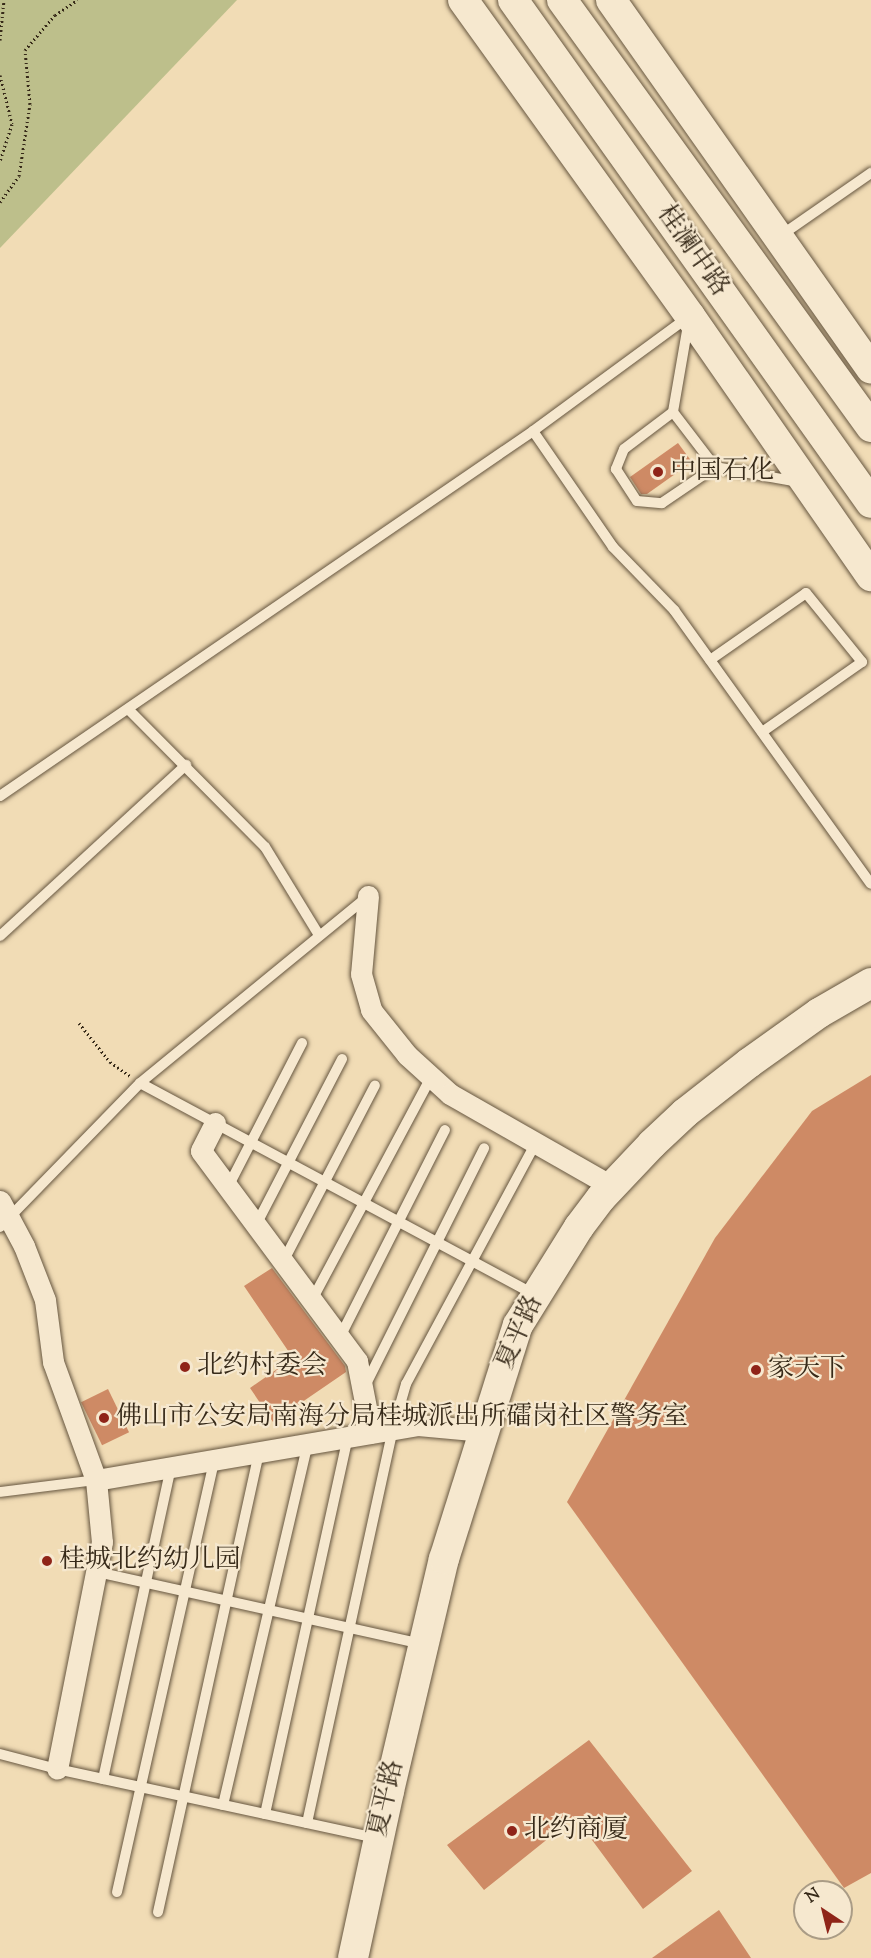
<!DOCTYPE html>
<html>
<head>
<meta charset="utf-8">
<style>
  body { margin:0 }
  #map { position:relative; width:871px; height:1958px; overflow:hidden; background:#f1dcb5; font-family:"Sorts Mill Goudy","Noto Serif SC",serif }
  div>[style] { position:absolute }
  .green>* { inset:0; background:#bdbf8b }
  .building>* { inset:0; background:#ce8a65; transform-origin:0 0 }
  .path>* { height:3px; margin-top:-1.5px; transform-origin:0; background:repeating-linear-gradient(90deg,#372a19 0 1.5px,transparent 0 4.5px) }
  .roads { filter:drop-shadow(0 0 2px #665640) drop-shadow(0 0 2px #665640) }
  .lane>* { height:10px; margin:-5px; padding:0 5px; transform-origin:5px; border-radius:5px; background:#f6e8cf }
  .street>* { height:21px; margin:-10.5px; padding:0 10.5px; transform-origin:10.5px; border-radius:10.5px; background:#f6e8cf }
  .secondary>* { height:30px; margin:-15px; padding:0 15px; transform-origin:15px; border-radius:15px; background:#f6e8cf }
  .dots>* { width:16px; height:16px; translate:-50% -50%; box-sizing:border-box; border:3px solid #f6e8cf; border-radius:50% }
  span { translate:-50% -50%; white-space:nowrap; text-align:center; line-height:1.15; -webkit-text-stroke:4.5px #f6e8cf; paint-order:stroke }
  .street-label { font-size:26px; color:#372a19 }
  .poi-label { font-size:26px; color:#372a19 }
  .left { translate:0 -50%; text-align:left }
  .north { position:absolute; left:793px; top:1880px; width:60px; height:60px; box-sizing:border-box; background:#f6e8cf; border:2px solid #aa9c86; border-radius:50%; rotate:325deg; font-size:16px; font-weight:700; line-height:24px; text-align:center; color:#372a19 }
  .north::after { content:''; display:block; margin:auto; width:21px; height:27px; background:#8f2418; clip-path:polygon(50% 0,100% 100%,50% 72%,0 100%) }
</style>
</head>
<body>
<div id="map">
  <div class="green">
    <div style="clip-path:polygon(0 0,237px 0,0 248px)"></div>
  </div>
  <div class="building">
    <div style="clip-path:polygon(678px 443px,692px 462px,647px 494px,641px 494px,630px 477px)"></div>
    <div style="clip-path:polygon(871px 1075px,871px 1873px,844px 1888px,567px 1502px,715px 1238px,812px 1111px)"></div>
    <div style="clip-path:polygon(272px 1268px,345px 1366px,346px 1372px,273px 1422px,250px 1388px,293px 1358px,244px 1286px)"></div>
    <div style="left:108px;top:1389px;width:48px;height:30px;rotate:64deg"></div>
    <div style="clip-path:polygon(589px 1740px,692px 1871px,643px 1909px,575px 1817px,484px 1890px,447px 1845px)"></div>
    <div style="clip-path:polygon(719px 1910px,751px 1958px,652px 1958px)"></div>
  </div>
  <div class="path">
    <div style="left:0;top:40px;width:40px;rotate:-84.3deg"></div>
    <div style="left:0;top:75px;width:50px;rotate:76.2deg"></div>
    <div style="left:12px;top:124px;width:40px;rotate:108deg"></div>
    <div style="left:0;top:202px;width:32px;rotate:-54deg"></div>
    <div style="left:19px;top:176px;width:73px;rotate:-81.3deg"></div>
    <div style="left:30px;top:104px;width:54px;rotate:-95.3deg"></div>
    <div style="left:25px;top:50px;width:46px;rotate:-49.4deg"></div>
    <div style="left:55px;top:15px;width:27px;rotate:-34deg"></div>
    <div style="left:79px;top:1023px;width:50px;rotate:51.5deg"></div>
    <div style="left:110px;top:1062px;width:24px;rotate:35deg"></div>
  </div>
  <div class="roads">
    <div class="lane">
      <div style="left:780px;top:236px;width:111px;rotate:-34.7deg"></div>
      <div style="left:688px;top:325px;width:88px;rotate:99.8deg"></div>
      <div style="left:673px;top:412px;width:69px;rotate:52.6deg"></div>
      <div style="left:715px;top:467px;width:84px;rotate:10.2deg"></div>
      <div style="left:673px;top:412px;width:61px;rotate:142.9deg"></div>
      <div style="left:624px;top:449px;width:22px;rotate:112deg"></div>
      <div style="left:616px;top:469px;width:38px;rotate:57deg"></div>
      <div style="left:637px;top:501px;width:25px;rotate:5deg"></div>
      <div style="left:662px;top:503px;width:64px;rotate:-34.2deg"></div>
      <div style="left:533px;top:431px;width:141px;rotate:55.4deg"></div>
      <div style="left:613px;top:547px;width:88px;rotate:45.9deg"></div>
      <div style="left:674px;top:610px;width:337px;rotate:54.3deg"></div>
      <div style="left:710px;top:660px;width:117px;rotate:-34.9deg"></div>
      <div style="left:806px;top:593px;width:89px;rotate:50.9deg"></div>
      <div style="left:862px;top:662px;width:122px;rotate:145deg"></div>
      <div style="left:128px;top:709px;width:194px;rotate:45.2deg"></div>
      <div style="left:265px;top:847px;width:103px;rotate:58.5deg"></div>
      <div style="left:0;top:796px;width:646px;rotate:-34.4deg"></div>
      <div style="left:533px;top:431px;width:191px;rotate:-36.3deg"></div>
      <div style="left:0;top:936px;width:253px;rotate:-42.6deg"></div>
      <div style="left:140px;top:1083px;width:446px;rotate:28.2deg"></div>
      <div style="left:228px;top:1187px;width:162px;rotate:-62.8deg"></div>
      <div style="left:256px;top:1225px;width:187px;rotate:-62.6deg"></div>
      <div style="left:0;top:1227px;width:201px;rotate:-45.8deg"></div>
      <div style="left:140px;top:1083px;width:293px;rotate:-39.3deg"></div>
      <div style="left:283px;top:1262px;width:199px;rotate:-62.5deg"></div>
      <div style="left:312px;top:1300px;width:253px;rotate:-61.9deg"></div>
      <div style="left:340px;top:1337px;width:232px;rotate:-63.1deg"></div>
      <div style="left:365px;top:1386px;width:266px;rotate:-63.4deg"></div>
      <div style="left:0;top:1492px;width:97px;rotate:-7.1deg"></div>
      <div style="left:97px;top:1572px;width:332px;rotate:12.5deg"></div>
      <div style="left:0;top:1754px;width:59px;rotate:14.7deg"></div>
      <div style="left:57px;top:1769px;width:327px;rotate:12.2deg"></div>
      <div style="left:103px;top:1779px;width:319px;rotate:-77.7deg"></div>
      <div style="left:223px;top:1805px;width:371px;rotate:-76.8deg"></div>
      <div style="left:265px;top:1814px;width:386px;rotate:-77.6deg"></div>
      <div style="left:307px;top:1823px;width:403px;rotate:-77.7deg"></div>
      <div style="left:393px;top:1429px;width:47px;rotate:-73.9deg"></div>
      <div style="left:406px;top:1384px;width:274px;rotate:-61.7deg"></div>
      <div style="left:117px;top:1892px;width:443px;rotate:-77.3deg"></div>
      <div style="left:158px;top:1912px;width:471px;rotate:-77.6deg"></div>
    </div>
    <div class="street">
      <div style="left:368px;top:896px;width:78px;rotate:95.1deg"></div>
      <div style="left:361px;top:974px;width:37px;rotate:74deg"></div>
      <div style="left:371px;top:1010px;width:58px;rotate:51.3deg"></div>
      <div style="left:407px;top:1055px;width:58px;rotate:42.2deg"></div>
      <div style="left:450px;top:1094px;width:185px;rotate:29.7deg"></div>
      <div style="left:215px;top:1123px;width:31px;rotate:117deg"></div>
      <div style="left:201px;top:1151px;width:262px;rotate:53.4deg"></div>
      <div style="left:357px;top:1361px;width:73px;rotate:79deg"></div>
      <div style="left:0;top:1201px;width:51px;rotate:61.9deg"></div>
      <div style="left:24px;top:1246px;width:58px;rotate:68.7deg"></div>
      <div style="left:45px;top:1300px;width:63px;rotate:82.6deg"></div>
      <div style="left:53px;top:1362px;width:126px;rotate:70deg"></div>
      <div style="left:96px;top:1480px;width:62px;rotate:84.5deg"></div>
      <div style="left:102px;top:1542px;width:231px;rotate:101.2deg"></div>
      <div style="left:96px;top:1480px;width:327px;rotate:-9.7deg"></div>
      <div style="left:418px;top:1425px;width:66px;rotate:5.2deg"></div>
    </div>
    <div class="secondary">
      <div style="left:463px;top:0;width:389px;rotate:54.3deg"></div>
      <div style="left:690px;top:316px;width:317px;rotate:55.2deg"></div>
      <div style="left:513px;top:0;width:617px;rotate:54.56deg"></div>
      <div style="left:562px;top:0;width:527px;rotate:54.11deg"></div>
      <div style="left:611px;top:0;width:451px;rotate:54.8deg"></div>
      <div style="left:353px;top:1958px;width:171px;rotate:-77.8deg"></div>
      <div style="left:389px;top:1791px;width:238px;rotate:-76.7deg"></div>
      <div style="left:444px;top:1559px;width:245px;rotate:-72.5deg"></div>
      <div style="left:518px;top:1325px;width:115px;rotate:-58.1deg"></div>
      <div style="left:579px;top:1227px;width:36px;rotate:-53deg"></div>
      <div style="left:601px;top:1198px;width:74px;rotate:-46.6deg"></div>
      <div style="left:652px;top:1144px;width:45px;rotate:-43.2deg"></div>
      <div style="left:685px;top:1113px;width:81px;rotate:-38deg"></div>
      <div style="left:749px;top:1063px;width:86px;rotate:-35.5deg"></div>
      <div style="left:819px;top:1013px;width:60px;rotate:-30deg"></div>
    </div>
  </div>
  <div class="dots">
    <div style="left:658px;top:472px;background:#8f2418"></div>
    <div style="left:185px;top:1367px;background:#8f2418"></div>
    <div style="left:756px;top:1370px;background:#8f2418"></div>
    <div style="left:104px;top:1418px;background:#8f2418"></div>
    <div style="left:47px;top:1561px;background:#8f2418"></div>
    <div style="left:512px;top:1831px;background:#8f2418"></div>
  </div>
  <div class="street-label">
    <span style="left:692px;top:251px;rotate:55deg">桂澜中路</span>
    <span style="left:520px;top:1333px;rotate:-66deg">夏平路</span>
    <span style="left:387px;top:1799px;rotate:-77deg">夏平路</span>
  </div>
  <div class="poi-label">
    <span class="left" style="left:670px;top:472px">中国石化</span>
    <span class="left" style="left:197px;top:1367px">北约村委会</span>
    <span class="left" style="left:768px;top:1370px">家天下</span>
    <span class="left" style="left:116px;top:1418px">佛山市公安局南海分局桂城派出所礌岗社区警务室</span>
    <span class="left" style="left:59px;top:1561px">桂城北约幼儿园</span>
    <span class="left" style="left:524px;top:1831px">北约商厦</span>
  </div>
  <div class="north">N</div>
</div>
</body>
</html>
